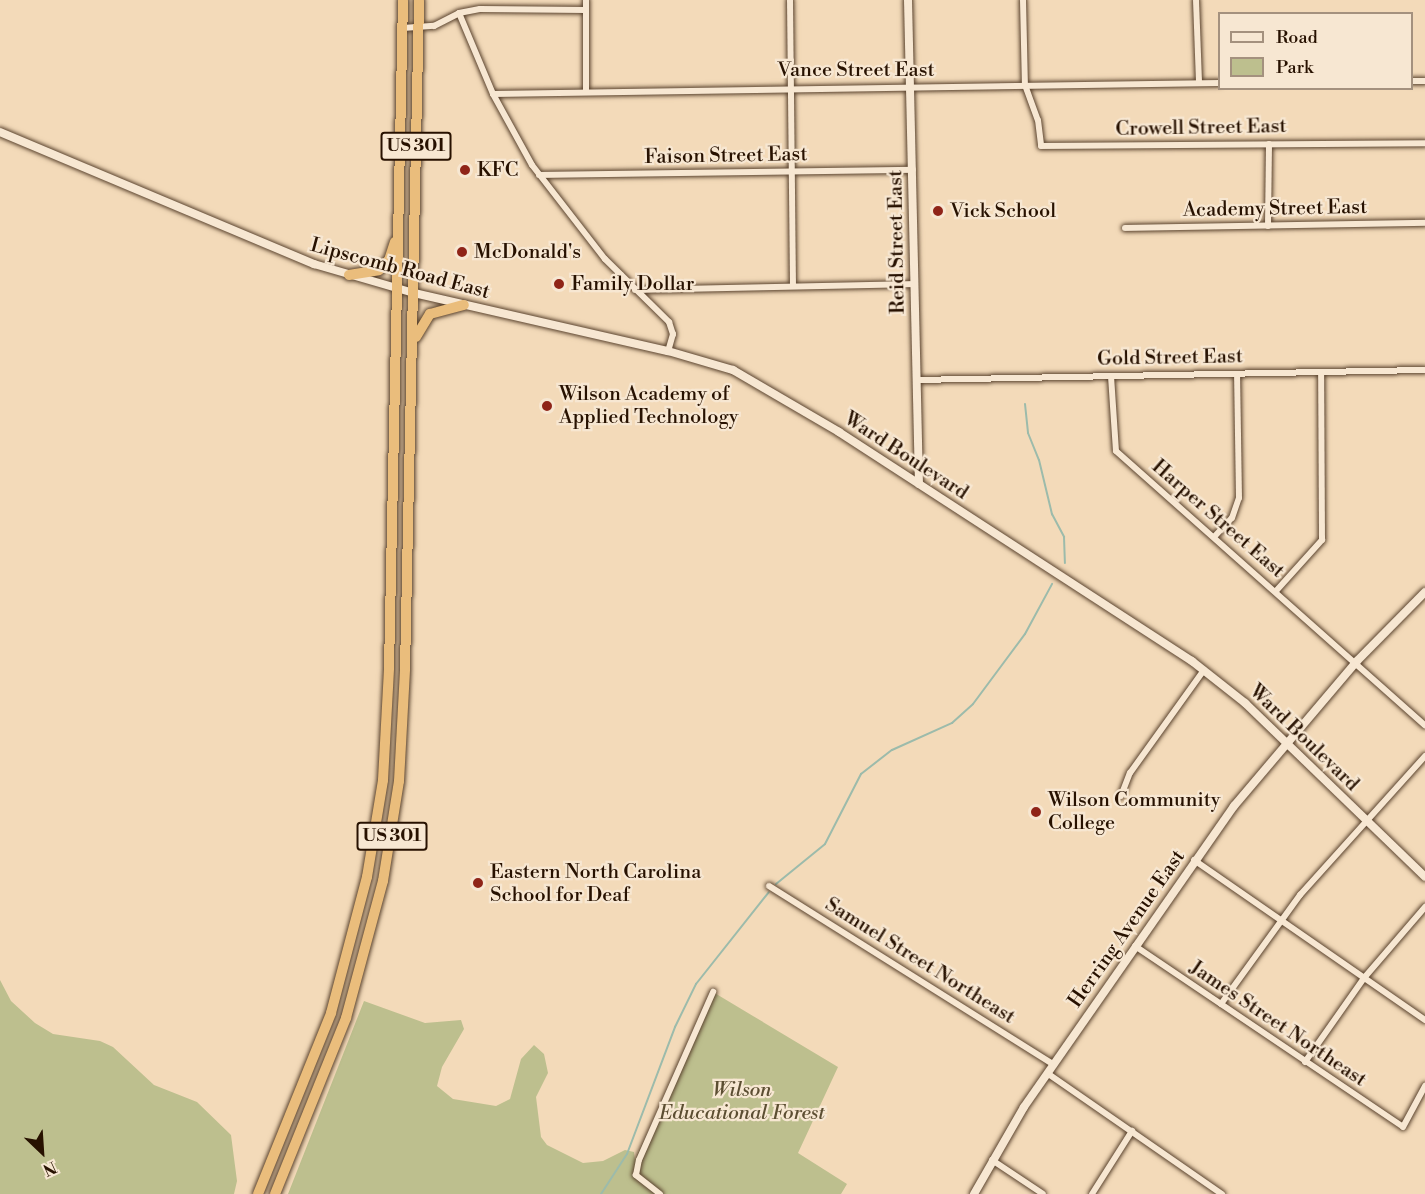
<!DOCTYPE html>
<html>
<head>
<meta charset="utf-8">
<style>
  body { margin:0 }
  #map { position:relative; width:1425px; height:1194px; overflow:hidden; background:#f3dab9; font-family:"Libre Bodoni",serif }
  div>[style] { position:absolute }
  .green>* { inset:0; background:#bdbf8e }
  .stream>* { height:2px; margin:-1px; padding:0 1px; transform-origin:1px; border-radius:1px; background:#9cbbab }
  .roads { filter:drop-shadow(0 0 2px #5a432e) drop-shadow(0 0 2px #5a432e) }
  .street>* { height:6px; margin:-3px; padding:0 3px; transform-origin:3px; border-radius:3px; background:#f7e7d2 }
  .secondary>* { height:8px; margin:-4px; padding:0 4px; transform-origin:4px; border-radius:4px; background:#f7e7d2 }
  .highway>* { height:10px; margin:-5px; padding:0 5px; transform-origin:5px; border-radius:5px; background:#eabd7c }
  .dots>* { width:16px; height:16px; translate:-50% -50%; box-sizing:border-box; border:3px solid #f7e7d2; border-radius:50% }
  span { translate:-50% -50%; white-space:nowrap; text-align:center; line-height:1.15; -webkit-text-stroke:4.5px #f7e7d2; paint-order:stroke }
  .shield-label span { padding:2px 4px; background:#f7e7d2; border:2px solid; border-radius:4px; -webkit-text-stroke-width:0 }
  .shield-label { font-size:18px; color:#271100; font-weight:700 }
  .street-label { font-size:20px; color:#271100 }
  .poi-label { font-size:20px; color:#271100 }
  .left { translate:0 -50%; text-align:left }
  .park-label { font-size:20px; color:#5c4e32; font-style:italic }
  .legend { position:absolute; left:1218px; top:12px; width:195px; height:78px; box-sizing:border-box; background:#f7e7d2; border:2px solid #a4917e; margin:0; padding:8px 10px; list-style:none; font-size:18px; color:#271100 }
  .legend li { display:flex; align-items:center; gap:12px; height:30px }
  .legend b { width:30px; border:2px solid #a4917e }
  .north { position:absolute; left:12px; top:1122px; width:60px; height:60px; -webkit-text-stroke:4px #f7e7d2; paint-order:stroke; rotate:155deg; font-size:16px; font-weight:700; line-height:24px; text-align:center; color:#271100 }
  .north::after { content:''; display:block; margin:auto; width:21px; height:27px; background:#271100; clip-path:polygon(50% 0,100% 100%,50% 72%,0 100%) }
</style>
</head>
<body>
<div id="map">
  <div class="green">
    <div style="clip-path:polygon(0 980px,11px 1001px,35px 1023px,53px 1034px,100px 1041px,113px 1047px,154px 1085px,197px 1102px,231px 1135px,237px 1181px,234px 1194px,0 1194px)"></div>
    <div style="clip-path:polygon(713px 992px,838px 1067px,798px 1153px,847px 1184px,841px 1194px,288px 1194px,364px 1001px,425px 1023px,461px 1020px,464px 1029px,442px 1067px,437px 1086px,453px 1099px,496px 1106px,510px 1099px,521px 1059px,534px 1045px,544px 1054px,548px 1073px,536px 1097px,541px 1137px,547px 1145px,583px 1163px,603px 1161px,625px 1150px,634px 1152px,635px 1160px)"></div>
  </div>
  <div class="stream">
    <div style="left:1025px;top:404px;width:29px;rotate:84deg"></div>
    <div style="left:1028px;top:433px;width:29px;rotate:68deg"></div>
    <div style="left:1039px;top:460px;width:56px;rotate:76.5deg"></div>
    <div style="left:1052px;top:514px;width:26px;rotate:62deg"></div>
    <div style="left:1064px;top:537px;width:26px;rotate:88deg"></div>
    <div style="left:776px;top:884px;width:63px;rotate:-39.2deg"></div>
    <div style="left:825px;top:844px;width:79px;rotate:-62.8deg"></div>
    <div style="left:861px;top:774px;width:39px;rotate:-38deg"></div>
    <div style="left:892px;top:750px;width:66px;rotate:-24.2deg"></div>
    <div style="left:952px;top:723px;width:28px;rotate:-42deg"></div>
    <div style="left:973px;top:704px;width:87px;rotate:-53.4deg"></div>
    <div style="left:1025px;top:634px;width:57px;rotate:-61.6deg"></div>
    <div style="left:601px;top:1194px;width:48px;rotate:-57deg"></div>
    <div style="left:627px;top:1154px;width:136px;rotate:-69.3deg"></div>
    <div style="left:675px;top:1027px;width:48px;rotate:-64deg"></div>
    <div style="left:696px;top:984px;width:117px;rotate:-51.6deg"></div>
  </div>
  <div class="roads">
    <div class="street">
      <div style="left:586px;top:0;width:91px;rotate:90deg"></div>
      <div style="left:790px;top:0;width:285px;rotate:89.4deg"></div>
      <div style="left:1023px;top:0;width:85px;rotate:88.7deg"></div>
      <div style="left:1025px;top:85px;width:37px;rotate:70deg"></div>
      <div style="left:1038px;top:120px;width:26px;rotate:83deg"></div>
      <div style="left:1041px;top:146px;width:384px;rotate:-0.4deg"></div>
      <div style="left:1196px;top:0;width:83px;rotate:87.9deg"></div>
      <div style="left:459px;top:13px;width:88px;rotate:67.2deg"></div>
      <div style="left:493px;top:94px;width:81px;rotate:61.2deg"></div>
      <div style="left:532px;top:165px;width:119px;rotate:52.2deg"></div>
      <div style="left:605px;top:259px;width:90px;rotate:44.5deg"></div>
      <div style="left:669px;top:322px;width:13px;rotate:72deg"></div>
      <div style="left:673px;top:334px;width:18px;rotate:106deg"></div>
      <div style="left:403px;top:28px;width:31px;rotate:-4deg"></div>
      <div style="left:434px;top:26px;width:28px;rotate:-27deg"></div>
      <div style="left:459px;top:13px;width:21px;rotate:-11deg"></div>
      <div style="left:480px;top:9px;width:106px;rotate:0.5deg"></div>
      <div style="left:1412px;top:81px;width:13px"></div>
      <div style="left:493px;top:94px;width:727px;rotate:-0.87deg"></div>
      <div style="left:539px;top:175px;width:374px;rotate:-0.8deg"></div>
      <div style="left:1268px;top:226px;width:82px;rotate:-89.3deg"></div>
      <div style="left:1125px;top:228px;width:300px;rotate:-1deg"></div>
      <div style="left:635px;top:290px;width:279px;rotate:-1.2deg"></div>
      <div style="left:1111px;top:376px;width:75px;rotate:86.2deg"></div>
      <div style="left:1116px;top:451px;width:413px;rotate:41.6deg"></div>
      <div style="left:916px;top:380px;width:509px;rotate:-1.13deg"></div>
      <div style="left:1214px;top:537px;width:26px;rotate:-47deg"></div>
      <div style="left:1232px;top:518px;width:21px;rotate:-71deg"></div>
      <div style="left:1239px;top:498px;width:124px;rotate:-90.9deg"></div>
      <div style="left:1276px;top:591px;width:69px;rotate:-48deg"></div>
      <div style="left:1322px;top:540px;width:168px;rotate:-90.3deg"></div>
      <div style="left:1121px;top:796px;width:25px;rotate:-69deg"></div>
      <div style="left:1130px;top:773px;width:127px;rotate:-54.3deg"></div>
      <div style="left:1194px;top:860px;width:281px;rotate:34.7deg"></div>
      <div style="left:769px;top:886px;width:335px;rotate:32.1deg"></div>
      <div style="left:1135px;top:946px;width:323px;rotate:34deg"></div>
      <div style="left:1403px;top:1127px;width:47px;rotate:-61.8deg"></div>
      <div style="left:1221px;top:1004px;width:135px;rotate:-54.1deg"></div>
      <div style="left:1300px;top:895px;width:187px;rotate:-48deg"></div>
      <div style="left:1305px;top:1062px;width:103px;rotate:-54.9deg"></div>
      <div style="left:1364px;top:978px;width:94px;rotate:-49.3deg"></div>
      <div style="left:1047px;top:1073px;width:213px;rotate:34.7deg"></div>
      <div style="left:992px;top:1160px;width:61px;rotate:33.7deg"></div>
      <div style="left:660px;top:1194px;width:31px;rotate:-142deg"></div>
      <div style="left:636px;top:1175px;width:15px;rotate:-79deg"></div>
      <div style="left:639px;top:1160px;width:184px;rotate:-66.2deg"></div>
      <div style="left:1092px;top:1194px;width:75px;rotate:-57.6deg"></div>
    </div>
    <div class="secondary">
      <div style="left:908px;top:0;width:484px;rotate:88.7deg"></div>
      <div style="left:0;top:132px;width:341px;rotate:22.8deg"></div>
      <div style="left:314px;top:264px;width:104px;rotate:16.2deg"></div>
      <div style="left:414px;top:293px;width:261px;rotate:12.9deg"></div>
      <div style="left:668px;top:351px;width:68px;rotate:16.3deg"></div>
      <div style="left:733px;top:370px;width:123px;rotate:30.3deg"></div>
      <div style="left:839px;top:432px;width:421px;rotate:33deg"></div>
      <div style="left:1192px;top:661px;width:68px;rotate:38.4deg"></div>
      <div style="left:1245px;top:703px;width:250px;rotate:44deg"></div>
      <div style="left:974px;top:1194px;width:100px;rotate:-60.1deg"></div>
      <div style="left:1024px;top:1107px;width:367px;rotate:-55.1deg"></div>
      <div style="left:1234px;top:806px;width:190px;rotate:-49.7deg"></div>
      <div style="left:1357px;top:661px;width:97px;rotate:-45.4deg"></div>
    </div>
    <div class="highway">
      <div style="left:349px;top:275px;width:30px;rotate:-9deg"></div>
      <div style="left:379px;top:270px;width:14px;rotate:-45deg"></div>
      <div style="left:389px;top:260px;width:19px;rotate:-72deg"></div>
      <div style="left:416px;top:337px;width:27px;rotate:-59deg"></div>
      <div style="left:430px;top:314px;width:35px;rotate:-15deg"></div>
      <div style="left:258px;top:1194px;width:195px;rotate:-68deg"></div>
      <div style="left:331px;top:1013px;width:141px;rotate:-75.2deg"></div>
      <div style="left:367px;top:877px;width:98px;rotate:-80.6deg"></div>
      <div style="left:383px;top:780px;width:112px;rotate:-86.9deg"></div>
      <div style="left:389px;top:668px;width:668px;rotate:-88.8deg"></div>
      <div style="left:275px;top:1194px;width:190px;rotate:-68deg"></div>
      <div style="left:346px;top:1018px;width:142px;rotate:-74.9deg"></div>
      <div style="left:383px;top:881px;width:101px;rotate:-80.9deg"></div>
      <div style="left:399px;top:781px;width:112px;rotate:-86.9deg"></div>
      <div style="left:405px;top:669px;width:669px;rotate:-88.8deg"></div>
    </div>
  </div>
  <div class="dots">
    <div style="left:465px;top:170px;background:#8f2418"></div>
    <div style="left:938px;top:211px;background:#8f2418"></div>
    <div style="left:462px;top:252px;background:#8f2418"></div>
    <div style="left:559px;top:284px;background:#8f2418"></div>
    <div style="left:547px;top:406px;background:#8f2418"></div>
    <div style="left:1036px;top:812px;background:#8f2418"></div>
    <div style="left:478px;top:883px;background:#8f2418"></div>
  </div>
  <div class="shield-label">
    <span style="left:416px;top:146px">US 301</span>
    <span style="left:392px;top:836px">US 301</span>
  </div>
  <div class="street-label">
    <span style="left:856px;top:70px">Vance Street East</span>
    <span style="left:1201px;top:128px;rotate:-1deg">Crowell Street East</span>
    <span style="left:726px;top:156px;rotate:-1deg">Faison Street East</span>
    <span style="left:1275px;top:209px;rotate:-1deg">Academy Street East</span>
    <span style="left:897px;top:242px;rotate:-91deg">Reid Street East</span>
    <span style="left:400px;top:269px;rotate:15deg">Lipscomb Road East</span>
    <span style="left:1170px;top:358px;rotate:-1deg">Gold Street East</span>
    <span style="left:906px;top:456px;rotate:33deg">Ward Boulevard</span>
    <span style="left:1218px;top:519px;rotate:41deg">Harper Street East</span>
    <span style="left:1304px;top:738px;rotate:44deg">Ward Boulevard</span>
    <span style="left:1127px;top:929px;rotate:-55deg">Herring Avenue East</span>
    <span style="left:920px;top:961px;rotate:32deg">Samuel Street Northeast</span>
    <span style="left:1278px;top:1024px;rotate:34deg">James Street Northeast</span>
  </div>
  <div class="poi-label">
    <span class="left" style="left:477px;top:170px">KFC</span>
    <span class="left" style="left:950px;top:211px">Vick School</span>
    <span class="left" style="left:474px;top:252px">McDonald's</span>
    <span class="left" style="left:571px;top:284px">Family Dollar</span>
    <span class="left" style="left:559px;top:406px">Wilson Academy of<br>Applied Technology</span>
    <span class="left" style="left:1048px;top:812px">Wilson Community<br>College</span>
    <span class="left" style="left:490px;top:884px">Eastern North Carolina<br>School for Deaf</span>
  </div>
  <div class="park-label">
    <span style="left:742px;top:1102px">Wilson<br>Educational Forest</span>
  </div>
  <ul class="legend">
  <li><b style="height:8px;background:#f7e7d2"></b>Road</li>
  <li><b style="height:16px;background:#bdbf8e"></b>Park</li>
  </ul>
  <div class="north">N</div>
</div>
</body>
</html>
